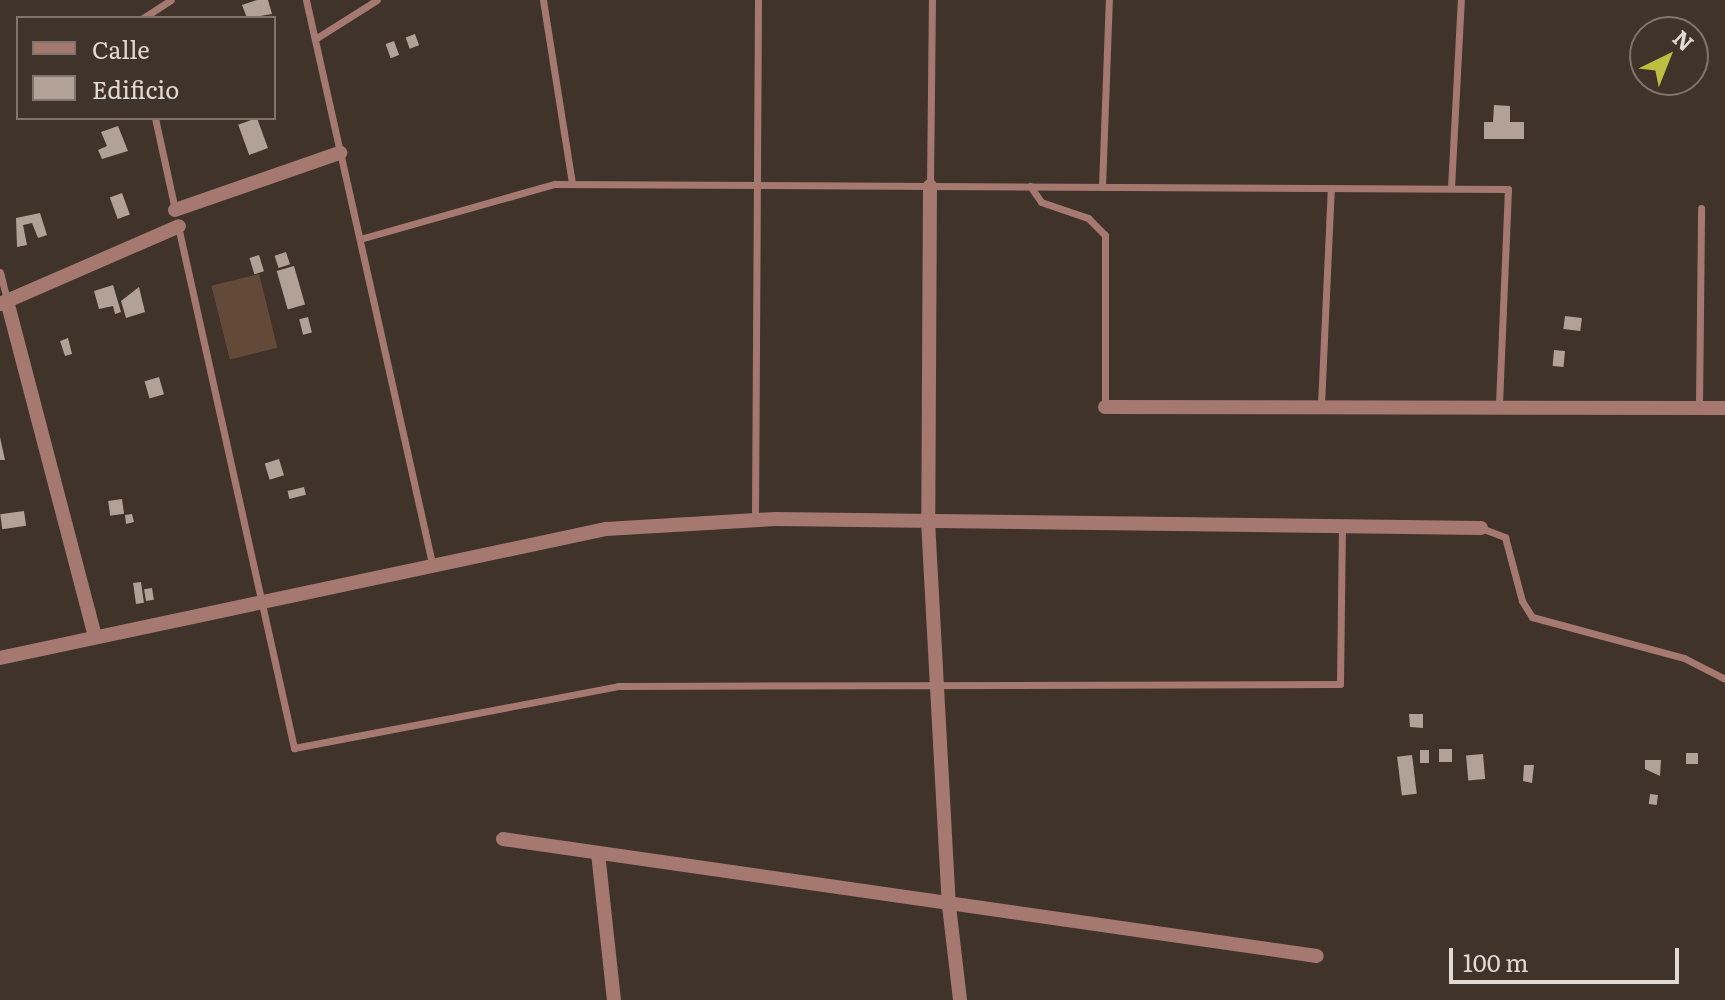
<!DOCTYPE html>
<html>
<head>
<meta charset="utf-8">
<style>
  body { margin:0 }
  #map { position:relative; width:1725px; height:1000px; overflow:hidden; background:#403329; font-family:Literata,serif }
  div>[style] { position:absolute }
  .green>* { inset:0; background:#634a38; transform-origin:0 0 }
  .building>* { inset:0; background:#b1a196; transform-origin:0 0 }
  .lane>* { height:7px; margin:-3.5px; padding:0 3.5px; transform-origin:3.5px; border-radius:3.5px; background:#a57970 }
  .street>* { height:14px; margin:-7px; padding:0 7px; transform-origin:7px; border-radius:7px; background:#a57970 }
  span { translate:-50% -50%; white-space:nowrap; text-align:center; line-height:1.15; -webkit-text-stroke:8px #403329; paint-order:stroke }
  .legend { position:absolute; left:16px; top:16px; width:260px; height:104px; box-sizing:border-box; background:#403329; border:2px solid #80756d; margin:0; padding:10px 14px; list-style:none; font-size:24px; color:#e1d9d3 }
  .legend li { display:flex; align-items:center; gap:16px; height:40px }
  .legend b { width:40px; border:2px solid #80756d }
  .north { position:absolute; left:1629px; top:16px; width:80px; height:80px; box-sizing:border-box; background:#403329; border:2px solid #80756d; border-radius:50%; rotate:43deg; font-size:22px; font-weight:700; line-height:32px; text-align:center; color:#e1d9d3 }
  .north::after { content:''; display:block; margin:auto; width:28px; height:36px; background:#bdbf43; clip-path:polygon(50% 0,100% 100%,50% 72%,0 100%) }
  .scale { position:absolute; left:1449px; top:948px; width:230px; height:36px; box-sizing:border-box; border:4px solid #e1d9d3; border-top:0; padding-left:10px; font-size:24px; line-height:28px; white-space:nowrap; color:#e1d9d3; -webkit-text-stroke:6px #403329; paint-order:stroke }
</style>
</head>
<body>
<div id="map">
  <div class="green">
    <div style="left:259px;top:274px;width:76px;height:49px;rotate:76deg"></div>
  </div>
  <div class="building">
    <div style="clip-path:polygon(257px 0,268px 0,272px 14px,247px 18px,242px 5px)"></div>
    <div style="left:415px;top:34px;width:12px;height:10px;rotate:70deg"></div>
    <div style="left:394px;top:41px;width:15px;height:9px;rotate:70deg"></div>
    <div style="clip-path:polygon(1494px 105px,1510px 106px,1510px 122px,1524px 122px,1524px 139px,1484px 139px,1484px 122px,1493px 122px)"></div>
    <div style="left:257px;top:118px;width:32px;height:20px;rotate:70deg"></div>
    <div style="clip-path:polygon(118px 126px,128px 151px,102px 159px,98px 150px,107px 146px,101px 132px)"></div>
    <div style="left:122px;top:193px;width:23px;height:13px;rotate:70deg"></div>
    <div style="clip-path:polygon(40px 213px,47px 235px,38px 238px,32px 223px,23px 225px,27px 245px,17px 247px,16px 218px)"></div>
    <div style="left:286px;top:252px;width:13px;height:12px;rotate:72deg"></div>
    <div style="left:259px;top:255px;width:17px;height:10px;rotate:73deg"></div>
    <div style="left:294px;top:266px;width:40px;height:18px;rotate:74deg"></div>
    <div style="clip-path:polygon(113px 285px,121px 312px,115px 314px,113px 306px,99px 309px,94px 291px)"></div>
    <div style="clip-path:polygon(139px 287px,145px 312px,126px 318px,121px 301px)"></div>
    <div style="left:1565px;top:316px;width:17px;height:13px;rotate:7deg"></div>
    <div style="left:308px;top:317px;width:16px;height:9px;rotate:76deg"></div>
    <div style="clip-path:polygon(68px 338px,72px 354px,65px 356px,60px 341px)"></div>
    <div style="left:1554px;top:350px;width:11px;height:16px;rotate:5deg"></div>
    <div style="left:159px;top:377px;width:18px;height:15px;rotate:74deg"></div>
    <div style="clip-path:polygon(0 437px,5px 460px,0 460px)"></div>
    <div style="left:279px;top:459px;width:17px;height:15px;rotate:73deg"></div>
    <div style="left:304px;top:487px;width:8px;height:17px;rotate:76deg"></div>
    <div style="left:122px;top:499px;width:15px;height:14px;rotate:82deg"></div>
    <div style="left:24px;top:511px;width:15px;height:24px;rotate:82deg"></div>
    <div style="clip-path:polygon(132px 514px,134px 522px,126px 524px,125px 515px)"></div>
    <div style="left:141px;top:582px;width:21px;height:8px;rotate:82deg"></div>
    <div style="left:152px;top:588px;width:12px;height:8px;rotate:81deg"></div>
    <div style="clip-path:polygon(1409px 714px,1423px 714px,1423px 728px,1410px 727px)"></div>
    <div style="left:1452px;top:749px;width:13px;height:13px;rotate:90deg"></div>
    <div style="left:1420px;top:750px;width:9px;height:13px"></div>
    <div style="left:1686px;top:753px;width:12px;height:11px"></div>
    <div style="left:1483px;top:754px;width:25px;height:17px;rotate:85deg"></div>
    <div style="left:1412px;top:755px;width:39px;height:15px;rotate:83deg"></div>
    <div style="clip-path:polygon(1645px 760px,1661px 760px,1660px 776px,1645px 769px)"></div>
    <div style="clip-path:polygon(1524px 765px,1534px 765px,1532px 783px,1523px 781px)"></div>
    <div style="left:1650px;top:794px;width:8px;height:10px;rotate:7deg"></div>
  </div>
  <div class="lane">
    <div style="left:306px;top:0;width:577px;rotate:77.39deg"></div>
    <div style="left:543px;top:0;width:186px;rotate:81deg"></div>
    <div style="left:143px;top:18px;width:33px;rotate:-33deg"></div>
    <div style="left:315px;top:39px;width:73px;rotate:-32.2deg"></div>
    <div style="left:155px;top:118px;width:94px;rotate:77.7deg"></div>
    <div style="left:930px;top:186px;width:186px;rotate:-89.4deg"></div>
    <div style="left:1030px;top:186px;width:19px;rotate:55deg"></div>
    <div style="left:1041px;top:202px;width:50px;rotate:18.8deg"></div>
    <div style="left:1088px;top:218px;width:24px;rotate:45deg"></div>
    <div style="left:1105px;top:235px;width:171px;rotate:90deg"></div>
    <div style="left:1102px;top:187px;width:187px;rotate:-87.9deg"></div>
    <div style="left:1451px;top:188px;width:188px;rotate:-87deg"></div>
    <div style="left:178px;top:226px;width:535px;rotate:77.47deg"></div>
    <div style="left:294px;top:748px;width:330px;rotate:-10.8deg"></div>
    <div style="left:618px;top:686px;width:722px;rotate:-0.16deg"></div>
    <div style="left:1340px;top:684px;width:158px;rotate:-89.3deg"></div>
    <div style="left:360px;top:239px;width:203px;rotate:-15.8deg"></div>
    <div style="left:555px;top:184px;width:953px;rotate:0.3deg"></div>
    <div style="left:1508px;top:189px;width:216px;rotate:92.4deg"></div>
    <div style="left:0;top:272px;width:30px;rotate:76deg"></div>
    <div style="left:1321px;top:405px;width:217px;rotate:-87.4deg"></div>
    <div style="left:1699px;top:408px;width:200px;rotate:-89.4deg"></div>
    <div style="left:755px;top:519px;width:519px;rotate:-89.67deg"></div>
    <div style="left:1481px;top:528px;width:26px;rotate:21deg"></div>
    <div style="left:1505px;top:537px;width:66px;rotate:75.1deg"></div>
    <div style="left:1522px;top:601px;width:19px;rotate:58deg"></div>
    <div style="left:1532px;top:617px;width:157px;rotate:15.1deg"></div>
    <div style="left:1684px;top:658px;width:46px;rotate:27.1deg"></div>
  </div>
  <div class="street">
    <div style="left:930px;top:186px;width:335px;rotate:90.3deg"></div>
    <div style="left:928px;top:521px;width:386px;rotate:86.9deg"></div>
    <div style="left:949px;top:906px;width:95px;rotate:83.3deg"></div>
    <div style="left:175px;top:210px;width:175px;rotate:-19.1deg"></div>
    <div style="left:7px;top:301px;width:347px;rotate:75.3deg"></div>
    <div style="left:0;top:304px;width:195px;rotate:-23.5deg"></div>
    <div style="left:1105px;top:407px;width:620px;rotate:0.09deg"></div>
    <div style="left:0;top:658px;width:620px;rotate:-12.02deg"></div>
    <div style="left:606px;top:529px;width:170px;rotate:-3.4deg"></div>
    <div style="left:776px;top:519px;width:705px;rotate:0.73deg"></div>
    <div style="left:503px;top:839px;width:822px;rotate:8.18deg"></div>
    <div style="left:598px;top:853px;width:148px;rotate:83.8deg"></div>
  </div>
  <ul class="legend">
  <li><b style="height:10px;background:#a57970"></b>Calle</li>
  <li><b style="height:22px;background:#b1a196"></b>Edificio</li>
  </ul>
  <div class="north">N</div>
  <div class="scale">100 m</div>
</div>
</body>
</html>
